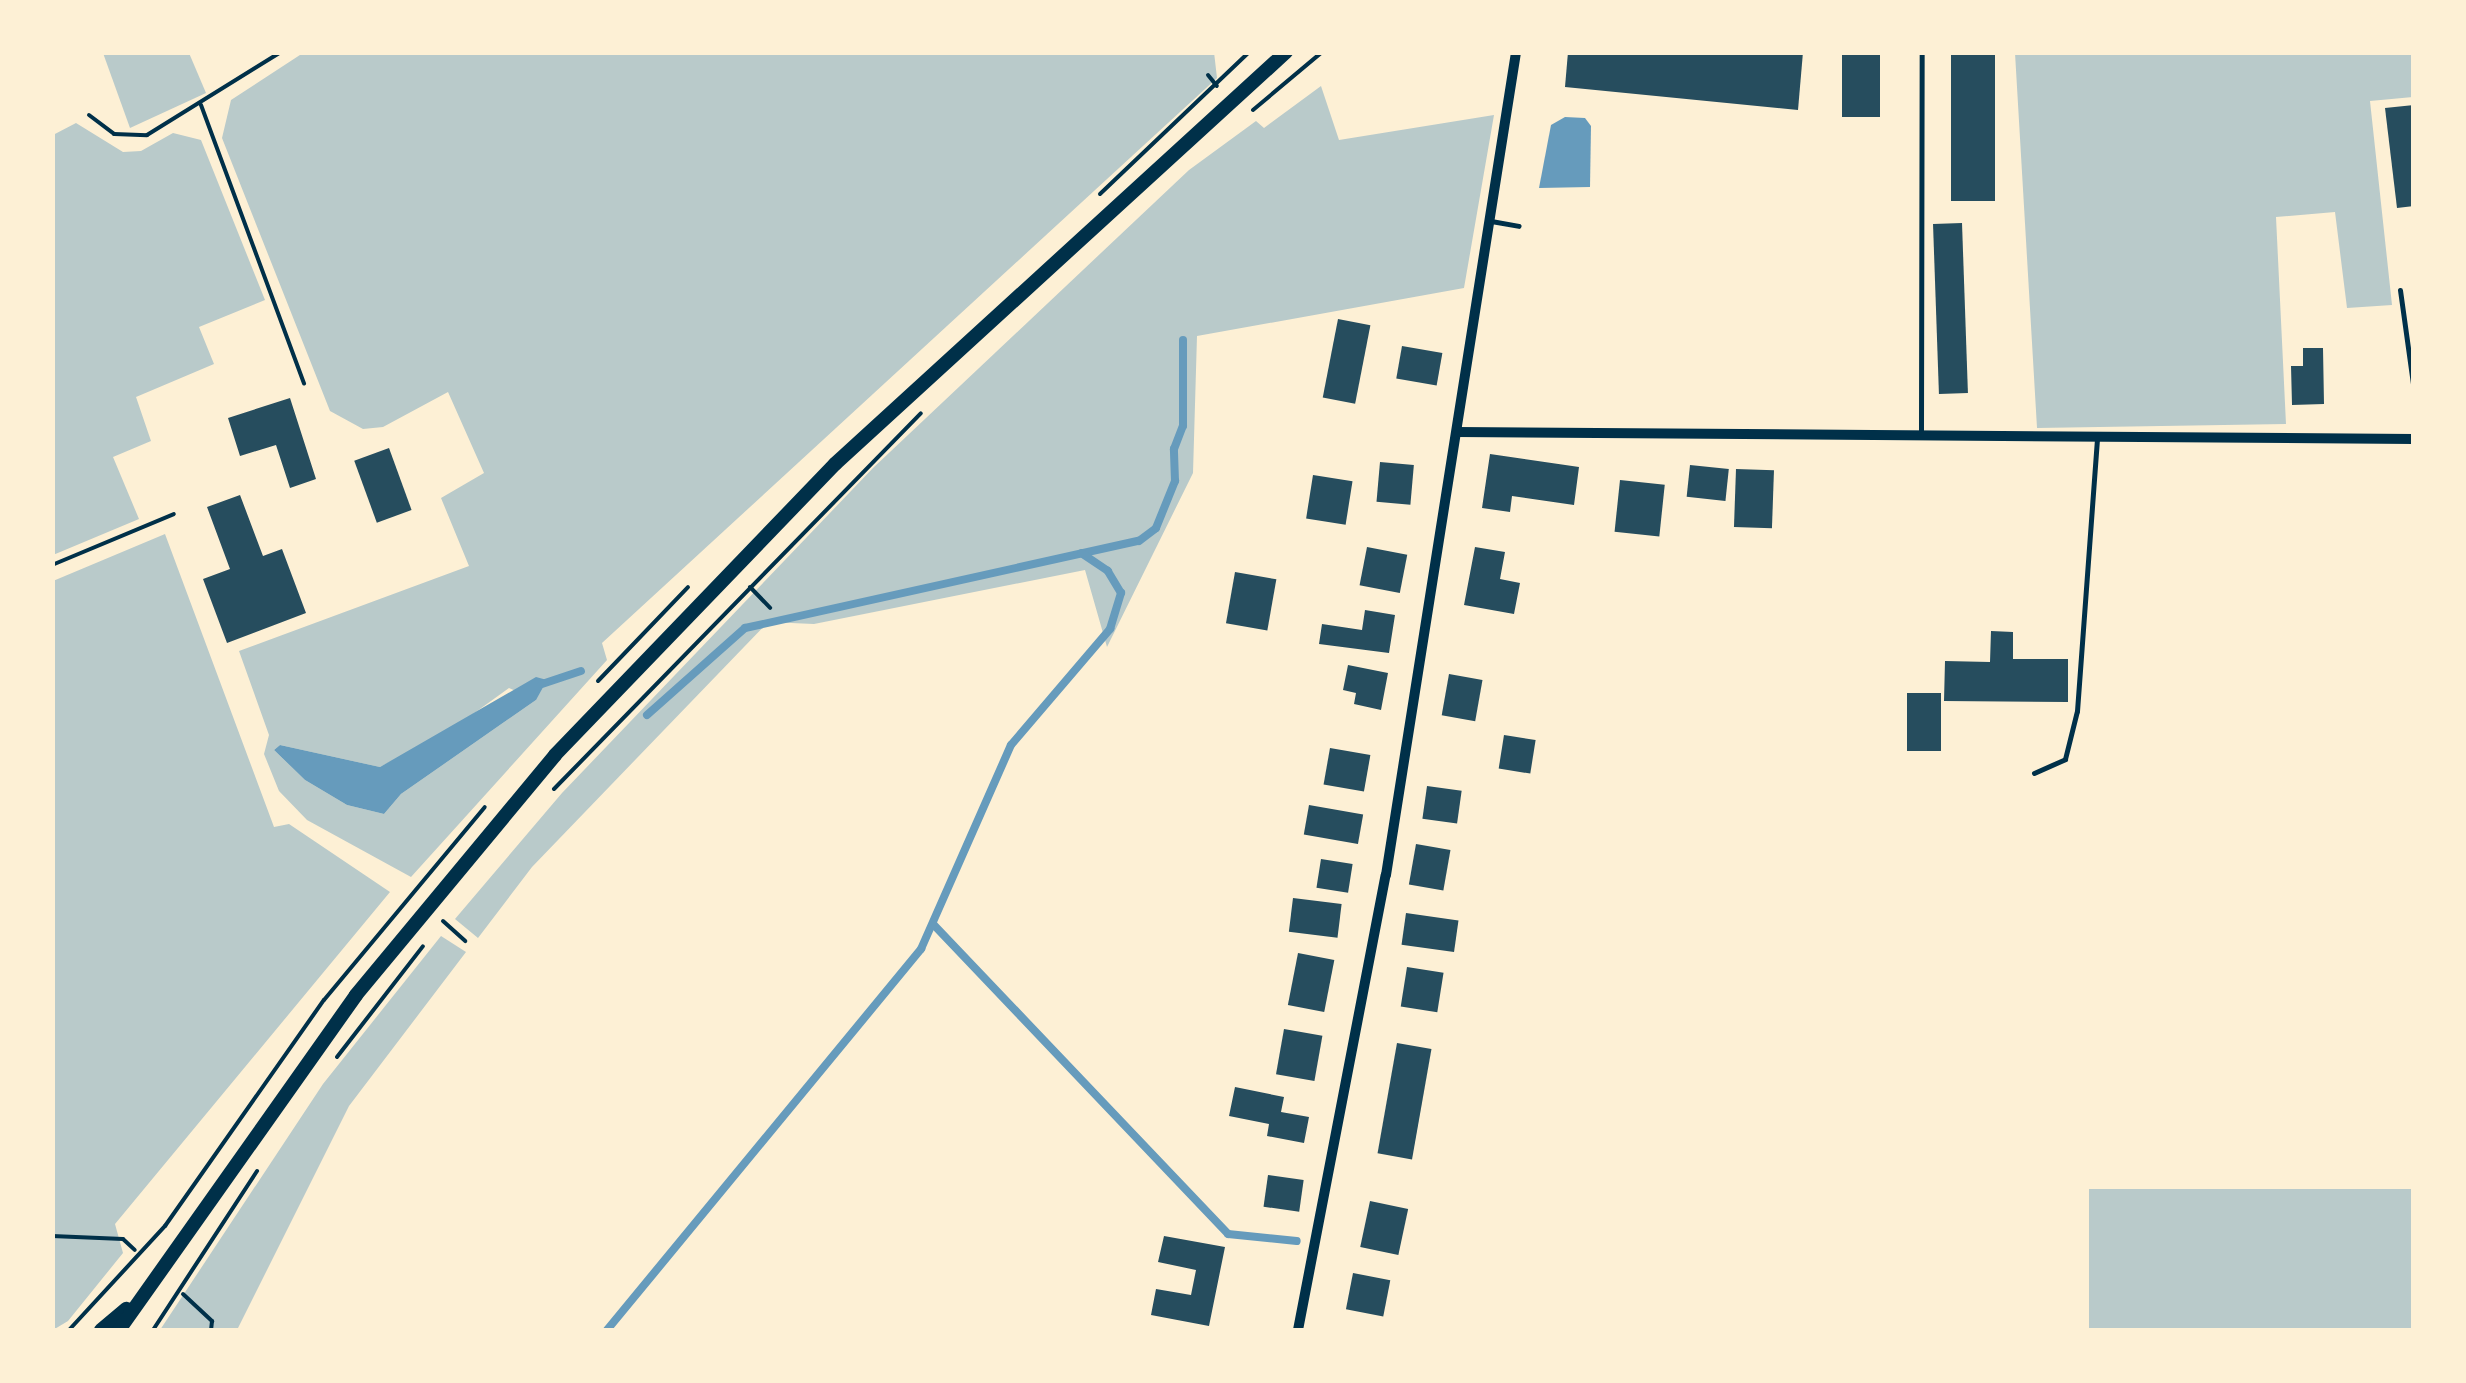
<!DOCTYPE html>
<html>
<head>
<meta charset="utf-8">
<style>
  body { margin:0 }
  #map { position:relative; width:2466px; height:1383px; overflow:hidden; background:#fdf0d5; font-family:Literata,serif }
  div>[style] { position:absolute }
  .green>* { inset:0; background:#b9caca; transform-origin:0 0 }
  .water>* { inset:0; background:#669bbc }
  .stream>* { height:8px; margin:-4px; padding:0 4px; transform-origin:4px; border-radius:4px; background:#669bbc }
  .building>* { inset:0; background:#264d5e; transform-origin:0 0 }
  .path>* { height:4px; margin:-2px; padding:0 2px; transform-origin:2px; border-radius:2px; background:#003049 }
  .service>* { height:5px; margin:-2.5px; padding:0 2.5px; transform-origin:2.5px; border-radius:2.5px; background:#003049 }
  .minor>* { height:10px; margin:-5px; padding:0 5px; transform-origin:5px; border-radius:5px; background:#003049 }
  .tertiary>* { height:14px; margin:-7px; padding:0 7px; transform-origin:7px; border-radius:7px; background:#003049 }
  span { translate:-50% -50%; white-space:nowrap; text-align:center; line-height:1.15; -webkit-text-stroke:10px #fdf0d5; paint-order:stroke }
  .frame { position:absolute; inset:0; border:55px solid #fdf0d5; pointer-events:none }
</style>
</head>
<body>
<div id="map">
  <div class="green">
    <div style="clip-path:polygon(evenodd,1214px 52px,1217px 78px,602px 643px,607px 660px,411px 877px,307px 820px,279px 791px,264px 754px,269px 735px,239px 651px,469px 566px,441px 498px,484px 473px,448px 392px,383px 427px,363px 429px,330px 411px,222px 138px,231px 100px,303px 53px,1214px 52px,509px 688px,536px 700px,401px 794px,384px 814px,347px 805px,305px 780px,274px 750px,280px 745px,380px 767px,448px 732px,509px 688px)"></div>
    <div style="clip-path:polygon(103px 53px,189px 53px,206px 93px,130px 128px)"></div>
    <div style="clip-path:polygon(2015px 53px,2413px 53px,2413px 97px,2370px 101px,2392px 305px,2347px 308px,2335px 212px,2276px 217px,2286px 424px,2037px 428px)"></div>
    <div style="clip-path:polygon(1321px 86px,1339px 140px,1494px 115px,1464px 288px,1197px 336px,1193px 473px,1107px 647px,1085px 570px,814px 624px,768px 622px,532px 867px,478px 938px,455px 919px,562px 793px,873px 468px,1189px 170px,1256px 121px,1264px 128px)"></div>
    <div style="clip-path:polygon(76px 123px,123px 152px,141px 151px,173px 133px,201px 140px,265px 300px,199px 327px,214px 364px,136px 397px,151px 441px,113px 457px,139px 519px,53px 555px,53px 135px)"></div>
    <div style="clip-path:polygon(165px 534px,274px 827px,289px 824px,390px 892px,115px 1224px,123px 1253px,68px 1321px,53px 1330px,53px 581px)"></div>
    <div style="clip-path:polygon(441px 936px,466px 952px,349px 1106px,237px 1330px,160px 1330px,323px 1084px)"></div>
    <div style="left:2413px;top:1189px;width:141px;height:324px;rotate:90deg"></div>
  </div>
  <div class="water">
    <div style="clip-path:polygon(1565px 117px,1585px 118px,1591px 126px,1590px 187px,1539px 188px,1551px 125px)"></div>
    <div style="clip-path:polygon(536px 677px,547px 680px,536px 700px,401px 794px,384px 814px,347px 805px,305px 780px,274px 750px,280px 745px,380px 767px)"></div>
  </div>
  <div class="stream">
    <div style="left:542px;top:684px;width:41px;rotate:-18.4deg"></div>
    <div style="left:647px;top:715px;width:131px;rotate:-41.6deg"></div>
    <div style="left:745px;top:628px;width:403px;rotate:-12.5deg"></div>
    <div style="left:1139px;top:541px;width:21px;rotate:-37deg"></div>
    <div style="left:1156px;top:528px;width:51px;rotate:-68deg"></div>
    <div style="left:1175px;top:481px;width:32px;rotate:-92deg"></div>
    <div style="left:1174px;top:449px;width:25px;rotate:-69deg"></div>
    <div style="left:1183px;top:426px;width:86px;rotate:-90deg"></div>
    <div style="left:933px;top:924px;width:428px;rotate:46.4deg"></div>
    <div style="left:1228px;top:1234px;width:69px;rotate:5.8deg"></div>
    <div style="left:607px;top:1330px;width:494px;rotate:-50.5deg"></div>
    <div style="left:921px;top:949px;width:223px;rotate:-66.2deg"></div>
    <div style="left:1011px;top:745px;width:153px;rotate:-49.5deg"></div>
    <div style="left:1110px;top:629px;width:38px;rotate:-73deg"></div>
    <div style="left:1121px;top:593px;width:26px;rotate:-121deg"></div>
    <div style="left:1108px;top:571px;width:32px;rotate:-146deg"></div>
  </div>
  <div class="building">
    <div style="clip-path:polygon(1568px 52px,1803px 52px,1798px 110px,1565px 87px)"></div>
    <div style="left:1951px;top:52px;width:44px;height:149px"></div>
    <div style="left:1842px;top:54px;width:38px;height:63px"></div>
    <div style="clip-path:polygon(2414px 105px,2414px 206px,2397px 208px,2385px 108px)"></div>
    <div style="left:1962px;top:223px;width:170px;height:29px;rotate:88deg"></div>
    <div style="left:1338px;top:319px;width:33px;height:80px;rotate:11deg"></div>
    <div style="left:1402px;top:346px;width:41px;height:33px;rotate:10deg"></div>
    <div style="clip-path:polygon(2303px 348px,2323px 348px,2324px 404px,2292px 405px,2291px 366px,2303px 366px)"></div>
    <div style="clip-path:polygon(290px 398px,316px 479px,290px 488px,276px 445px,240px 456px,228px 418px)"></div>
    <div style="left:389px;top:448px;width:66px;height:37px;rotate:70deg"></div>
    <div style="clip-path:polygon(1490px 454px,1579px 467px,1574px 505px,1512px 496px,1510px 512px,1482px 508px)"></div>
    <div style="left:1380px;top:462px;width:34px;height:40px;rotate:5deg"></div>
    <div style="left:1690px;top:465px;width:39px;height:32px;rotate:6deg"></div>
    <div style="left:1736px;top:469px;width:38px;height:58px;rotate:2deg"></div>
    <div style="left:1313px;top:475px;width:40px;height:44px;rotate:9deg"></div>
    <div style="left:1620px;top:480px;width:45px;height:52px;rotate:6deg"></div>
    <div style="clip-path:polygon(240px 495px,263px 556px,282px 549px,306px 613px,227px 643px,203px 579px,230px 569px,207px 507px)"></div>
    <div style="left:1367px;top:547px;width:41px;height:39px;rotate:11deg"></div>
    <div style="clip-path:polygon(1475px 547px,1505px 552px,1500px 579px,1520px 583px,1514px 614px,1464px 605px)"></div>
    <div style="left:1235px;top:572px;width:42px;height:52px;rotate:10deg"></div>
    <div style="clip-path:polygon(1365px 610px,1395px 615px,1389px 653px,1319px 644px,1322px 624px,1362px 630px)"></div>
    <div style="clip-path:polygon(1991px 631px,2013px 632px,2013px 659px,2068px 659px,2068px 702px,1944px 701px,1945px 661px,1990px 662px)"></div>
    <div style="clip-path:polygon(1348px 665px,1388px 673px,1381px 710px,1354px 704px,1356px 693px,1343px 690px)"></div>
    <div style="left:1449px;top:674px;width:34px;height:42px;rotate:10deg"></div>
    <div style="left:1907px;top:693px;width:34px;height:58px"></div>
    <div style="left:1504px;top:735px;width:32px;height:34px;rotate:9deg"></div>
    <div style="left:1330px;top:748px;width:41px;height:37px;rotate:10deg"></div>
    <div style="left:1427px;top:786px;width:35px;height:33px;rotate:8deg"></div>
    <div style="left:1309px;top:805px;width:55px;height:30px;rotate:10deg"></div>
    <div style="left:1416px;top:844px;width:35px;height:41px;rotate:10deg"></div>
    <div style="left:1321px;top:859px;width:32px;height:29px;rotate:9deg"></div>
    <div style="left:1293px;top:898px;width:49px;height:34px;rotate:7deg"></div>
    <div style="left:1406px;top:913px;width:53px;height:32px;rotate:8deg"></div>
    <div style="left:1298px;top:953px;width:37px;height:53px;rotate:11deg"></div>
    <div style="left:1407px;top:967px;width:37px;height:40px;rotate:9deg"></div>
    <div style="left:1284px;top:1029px;width:39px;height:46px;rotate:10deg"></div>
    <div style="left:1397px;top:1043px;width:35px;height:112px;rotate:10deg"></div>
    <div style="clip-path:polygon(1235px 1087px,1284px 1097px,1281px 1112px,1309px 1117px,1304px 1143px,1267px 1136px,1269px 1124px,1229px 1116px)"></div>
    <div style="left:1268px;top:1175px;width:36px;height:32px;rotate:8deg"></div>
    <div style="left:1370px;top:1201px;width:39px;height:47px;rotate:12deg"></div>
    <div style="clip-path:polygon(1164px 1236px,1225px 1247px,1209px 1326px,1151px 1315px,1156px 1289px,1191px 1295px,1196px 1270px,1158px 1262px)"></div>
    <div style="left:1353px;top:1273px;width:38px;height:37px;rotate:11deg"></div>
  </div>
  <div class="path">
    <div style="left:1208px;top:75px;width:14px;rotate:51deg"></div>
    <div style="left:201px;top:105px;width:297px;rotate:69.7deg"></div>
    <div style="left:1253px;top:110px;width:90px;rotate:-40deg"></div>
    <div style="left:89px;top:115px;width:31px;rotate:37deg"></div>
    <div style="left:114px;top:134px;width:33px;rotate:2deg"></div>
    <div style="left:147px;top:135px;width:158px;rotate:-31.8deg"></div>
    <div style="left:1100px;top:194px;width:206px;rotate:-43.6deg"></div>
    <div style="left:52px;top:565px;width:132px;rotate:-22.7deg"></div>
    <div style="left:750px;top:587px;width:29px;rotate:46deg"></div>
    <div style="left:598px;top:681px;width:130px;rotate:-46.2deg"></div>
    <div style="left:554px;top:789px;width:525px;rotate:-45.69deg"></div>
    <div style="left:443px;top:921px;width:30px;rotate:42deg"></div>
    <div style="left:337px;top:1057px;width:140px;rotate:-52.2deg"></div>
    <div style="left:52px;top:1236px;width:71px;rotate:2.4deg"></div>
    <div style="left:123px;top:1239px;width:16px;rotate:43deg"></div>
    <div style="left:183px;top:1294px;width:40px;rotate:43deg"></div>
    <div style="left:212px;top:1321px;width:9px;rotate:96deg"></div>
    <div style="left:69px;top:1330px;width:142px;rotate:-47.3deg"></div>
    <div style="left:165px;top:1226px;width:276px;rotate:-54.9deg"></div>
    <div style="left:324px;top:1000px;width:251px;rotate:-50.2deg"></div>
    <div style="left:153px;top:1330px;width:190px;rotate:-56.8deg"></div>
  </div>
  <div class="service">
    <div style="left:1491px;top:221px;width:28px;rotate:10deg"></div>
    <div style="left:2400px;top:290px;width:102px;rotate:82.1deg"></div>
    <div style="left:1921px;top:434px;width:382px;rotate:-89.9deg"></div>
    <div style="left:2034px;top:773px;width:34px;rotate:-24deg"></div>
    <div style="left:2065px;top:759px;width:49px;rotate:-76deg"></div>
    <div style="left:2077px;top:711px;width:272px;rotate:-85.8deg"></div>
  </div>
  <div class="minor">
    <div style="left:1457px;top:432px;width:957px;rotate:0.42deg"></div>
    <div style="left:1298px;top:1330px;width:463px;rotate:-79.1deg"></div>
    <div style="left:1386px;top:875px;width:833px;rotate:-81.02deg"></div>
  </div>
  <div class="tertiary">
    <div style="left:101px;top:1330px;width:33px;rotate:-40deg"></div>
    <div style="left:119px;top:1330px;width:410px;rotate:-54.7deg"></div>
    <div style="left:356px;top:995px;width:312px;rotate:-50.3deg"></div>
    <div style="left:555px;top:755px;width:404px;rotate:-46.1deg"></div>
    <div style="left:835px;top:464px;width:611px;rotate:-42.41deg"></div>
  </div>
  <div class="frame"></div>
</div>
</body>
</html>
